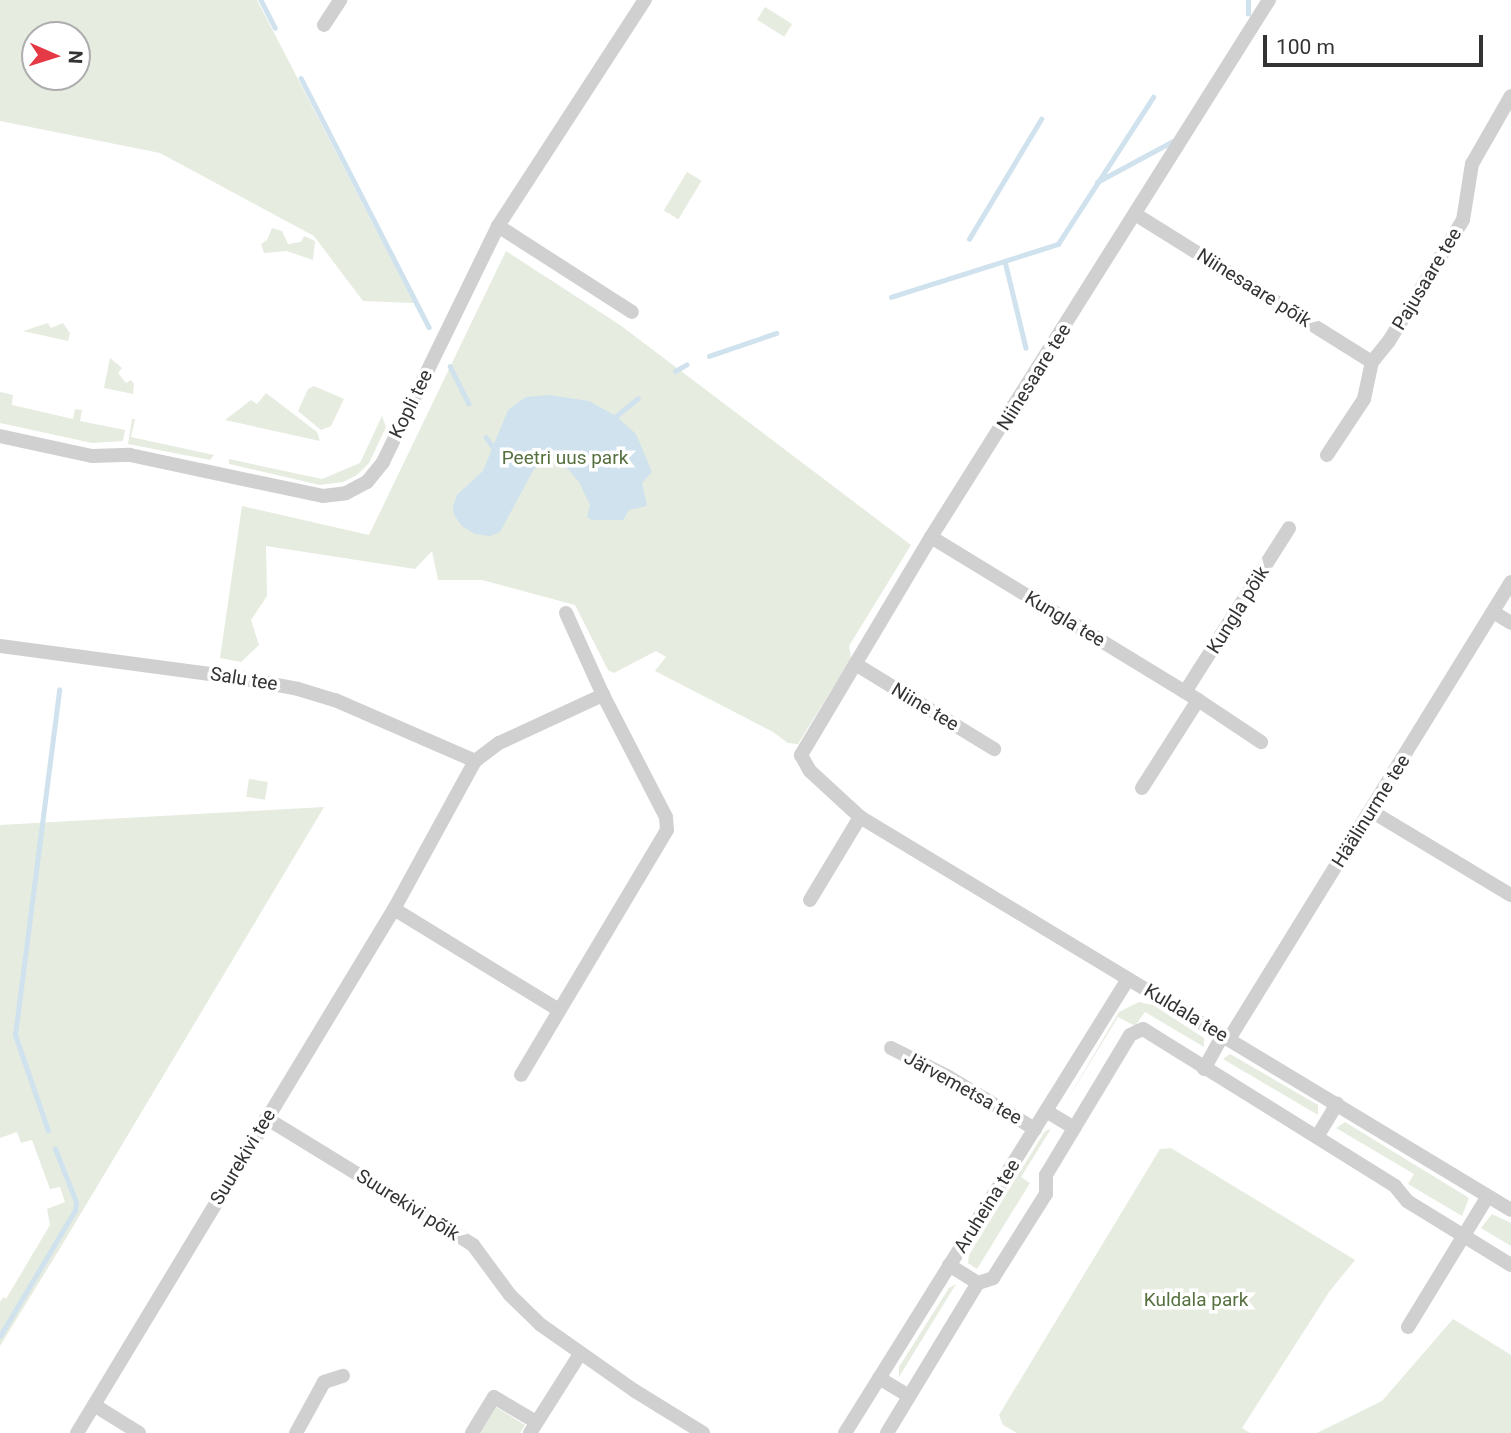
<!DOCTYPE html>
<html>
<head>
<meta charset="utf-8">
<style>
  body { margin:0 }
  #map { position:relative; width:1511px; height:1433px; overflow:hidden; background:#fff; font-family:Roboto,sans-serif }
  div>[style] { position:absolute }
  .green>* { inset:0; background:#e6ecdf; transform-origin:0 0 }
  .water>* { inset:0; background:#cfe2ee }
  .stream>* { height:4.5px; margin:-2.25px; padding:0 2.25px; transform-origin:2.25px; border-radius:2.25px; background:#cfe2ee }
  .minor>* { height:14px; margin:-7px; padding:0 7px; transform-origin:7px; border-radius:7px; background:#d0d0d0 }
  span { translate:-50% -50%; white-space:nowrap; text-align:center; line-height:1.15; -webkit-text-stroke:7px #fff; paint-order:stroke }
  .street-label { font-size:19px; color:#333 }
  .park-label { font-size:19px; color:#56703f }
  .north { position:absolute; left:21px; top:21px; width:70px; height:70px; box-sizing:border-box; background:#fff; border:2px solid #adadad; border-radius:50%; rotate:93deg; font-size:19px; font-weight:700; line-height:28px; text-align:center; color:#333 }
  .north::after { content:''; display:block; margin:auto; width:24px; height:32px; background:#e63946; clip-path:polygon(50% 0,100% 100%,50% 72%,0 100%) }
  .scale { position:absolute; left:1263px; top:35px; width:220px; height:32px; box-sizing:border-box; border:4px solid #333; border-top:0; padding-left:9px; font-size:21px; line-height:24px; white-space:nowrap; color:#333; -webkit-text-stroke:5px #fff; paint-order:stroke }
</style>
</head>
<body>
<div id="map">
  <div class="green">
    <div style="clip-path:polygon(evenodd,0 0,257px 0,414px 303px,363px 301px,314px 236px,160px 153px,0 121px,0 0,77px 35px,77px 77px,35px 77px,35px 35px,77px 35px)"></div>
    <div style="left:765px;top:7px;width:32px;height:15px;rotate:32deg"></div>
    <div style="left:687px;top:172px;width:17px;height:45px;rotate:31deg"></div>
    <div style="clip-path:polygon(272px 228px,282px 231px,288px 244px,301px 242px,304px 236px,315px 241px,313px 260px,287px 251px,264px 253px,261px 244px,267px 240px)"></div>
    <div style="clip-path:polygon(506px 251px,620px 325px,911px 545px,849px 646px,851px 658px,798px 744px,788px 743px,773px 732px,655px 671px,666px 657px,656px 651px,614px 673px,608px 670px,575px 605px,482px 580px,438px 580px,432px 551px,415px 569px,266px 546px,267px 596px,251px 620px,259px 645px,241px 662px,220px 658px,242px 506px,369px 535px)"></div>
    <div style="clip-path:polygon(48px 323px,51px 328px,63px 323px,70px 333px,68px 341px,23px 331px)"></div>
    <div style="clip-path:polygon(110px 358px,122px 368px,118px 373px,126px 383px,131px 380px,134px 384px,133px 394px,104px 388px)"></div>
    <div style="clip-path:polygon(314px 386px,344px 399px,331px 426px,321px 430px,298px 411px,308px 389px)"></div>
    <div style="clip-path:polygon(0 392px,13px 395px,12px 405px,73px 419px,75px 409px,82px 410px,80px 421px,125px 430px,123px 441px,92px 443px,0 423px)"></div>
    <div style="clip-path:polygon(266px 393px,317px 432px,320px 441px,225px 420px,251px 400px,257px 404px)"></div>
    <div style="clip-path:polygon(382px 416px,386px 427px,369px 463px,357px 475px,343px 482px,320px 485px,229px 464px,229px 459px,322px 479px,360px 463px)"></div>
    <div style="clip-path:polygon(132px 419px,135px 419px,131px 437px,214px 455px,210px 460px,128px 444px)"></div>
    <div style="left:249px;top:779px;width:19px;height:18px;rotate:9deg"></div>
    <div style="clip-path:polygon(324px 807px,65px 1240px,0 1346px,0 1302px,3px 1297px,6px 1299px,50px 1225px,47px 1209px,65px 1202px,60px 1187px,50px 1189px,32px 1140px,21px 1143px,17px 1132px,0 1138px,0 825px)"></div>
    <div style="clip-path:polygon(1139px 1002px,1153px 1005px,1204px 1038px,1204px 1047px,1145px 1012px,1135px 1026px,1118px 1017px,1063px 1107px,1119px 1012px)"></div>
    <div style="clip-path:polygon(1230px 1054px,1318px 1105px,1318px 1115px,1223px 1059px)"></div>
    <div style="clip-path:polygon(1345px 1122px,1469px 1198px,1462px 1216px,1408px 1184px,1414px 1174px,1336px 1128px)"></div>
    <div style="clip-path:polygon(1051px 1129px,1021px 1177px,1030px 1183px,977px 1269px,968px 1263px,969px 1255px,1045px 1131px)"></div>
    <div style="clip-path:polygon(1171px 1148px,1355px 1260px,1329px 1292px,1242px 1428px,1250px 1433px,1017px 1433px,1003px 1425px,999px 1415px,1160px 1149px)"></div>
    <div style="clip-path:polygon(1492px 1214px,1511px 1223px,1511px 1246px,1481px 1228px)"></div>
    <div style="clip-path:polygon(956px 1284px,899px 1377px,899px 1367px,949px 1288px)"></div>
    <div style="clip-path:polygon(1453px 1319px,1511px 1355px,1511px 1433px,1317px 1433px,1382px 1401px)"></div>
    <div style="clip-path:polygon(496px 1407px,525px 1425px,520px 1433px,480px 1433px)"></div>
  </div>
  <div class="water">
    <div style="clip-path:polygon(548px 395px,589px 401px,616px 416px,636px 434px,652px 472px,642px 483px,647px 506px,629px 510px,623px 520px,592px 520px,587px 517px,590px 505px,579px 482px,568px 469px,553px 461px,534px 469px,500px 532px,490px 536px,475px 534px,462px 526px,454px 515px,453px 507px,457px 495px,483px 471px,508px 410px,526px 397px)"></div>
  </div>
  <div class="stream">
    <div style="left:261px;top:0;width:31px;rotate:63deg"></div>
    <div style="left:1248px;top:14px;width:14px;rotate:-90deg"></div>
    <div style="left:301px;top:78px;width:280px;rotate:62.8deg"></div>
    <div style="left:1097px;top:182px;width:86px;rotate:-28.3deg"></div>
    <div style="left:969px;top:239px;width:140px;rotate:-59deg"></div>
    <div style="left:1005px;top:261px;width:89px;rotate:76.4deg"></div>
    <div style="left:891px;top:297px;width:175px;rotate:-17.6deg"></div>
    <div style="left:1058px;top:244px;width:175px;rotate:-57.1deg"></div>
    <div style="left:709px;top:356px;width:71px;rotate:-18.9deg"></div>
    <div style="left:450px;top:366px;width:42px;rotate:63.4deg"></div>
    <div style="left:675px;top:371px;width:13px;rotate:-29deg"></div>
    <div style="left:616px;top:416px;width:28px;rotate:-39deg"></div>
    <div style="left:486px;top:437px;width:12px;rotate:55deg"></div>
    <div style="left:48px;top:1131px;width:102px;rotate:-109deg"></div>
    <div style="left:15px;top:1035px;width:348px;rotate:-82.7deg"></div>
    <div style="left:0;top:1336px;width:147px;rotate:-59.2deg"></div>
    <div style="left:75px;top:1210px;width:8px;rotate:-83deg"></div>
    <div style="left:76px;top:1202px;width:57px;rotate:-111.6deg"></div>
  </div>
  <div class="minor">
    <div style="left:1269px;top:0;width:635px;rotate:122.19deg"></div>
    <div style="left:931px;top:537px;width:254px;rotate:120.8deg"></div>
    <div style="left:801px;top:755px;width:18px;rotate:61deg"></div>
    <div style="left:810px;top:771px;width:68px;rotate:42.6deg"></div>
    <div style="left:860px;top:817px;width:760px;rotate:31.12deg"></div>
    <div style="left:324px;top:25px;width:30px;rotate:-57deg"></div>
    <div style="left:1135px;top:214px;width:279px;rotate:32deg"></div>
    <div style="left:498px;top:226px;width:159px;rotate:32.7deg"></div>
    <div style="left:0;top:436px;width:94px;rotate:12.3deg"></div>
    <div style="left:92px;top:456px;width:38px;rotate:-2deg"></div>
    <div style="left:130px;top:455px;width:197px;rotate:12deg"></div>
    <div style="left:323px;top:496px;width:23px;rotate:-7deg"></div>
    <div style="left:346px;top:493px;width:24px;rotate:-28deg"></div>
    <div style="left:367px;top:482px;width:26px;rotate:-51deg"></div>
    <div style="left:383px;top:462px;width:263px;rotate:-64deg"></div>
    <div style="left:498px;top:226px;width:270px;rotate:-57deg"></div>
    <div style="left:1327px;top:455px;width:67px;rotate:-56.5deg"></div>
    <div style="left:1364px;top:399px;width:38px;rotate:-78deg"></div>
    <div style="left:1372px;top:362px;width:27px;rotate:-51deg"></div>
    <div style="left:1389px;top:341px;width:142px;rotate:-58.6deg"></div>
    <div style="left:1463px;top:220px;width:57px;rotate:-80.9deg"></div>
    <div style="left:1472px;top:164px;width:78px;rotate:-60.2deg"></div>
    <div style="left:931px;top:537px;width:313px;rotate:31.4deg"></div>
    <div style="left:1198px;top:700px;width:76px;rotate:33.7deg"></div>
    <div style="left:1493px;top:612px;width:21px;rotate:31deg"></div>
    <div style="left:566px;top:613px;width:90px;rotate:65.7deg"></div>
    <div style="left:0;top:646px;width:242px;rotate:7.6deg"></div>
    <div style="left:240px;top:678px;width:59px;rotate:10.7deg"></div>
    <div style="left:298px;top:689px;width:39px;rotate:17deg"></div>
    <div style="left:335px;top:700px;width:153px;rotate:23.5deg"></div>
    <div style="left:857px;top:665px;width:161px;rotate:31.5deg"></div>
    <div style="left:1185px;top:692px;width:194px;rotate:-57.6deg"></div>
    <div style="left:1142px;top:788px;width:104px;rotate:-57.5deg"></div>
    <div style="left:1371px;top:811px;width:163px;rotate:31deg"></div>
    <div style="left:810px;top:900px;width:97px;rotate:-58.9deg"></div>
    <div style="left:394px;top:909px;width:193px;rotate:31.5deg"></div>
    <div style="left:1229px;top:1039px;width:537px;rotate:-58.32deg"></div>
    <div style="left:891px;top:1048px;width:63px;rotate:26.6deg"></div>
    <div style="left:947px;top:1076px;width:103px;rotate:31.1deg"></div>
    <div style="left:1204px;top:1069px;width:39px;rotate:-61deg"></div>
    <div style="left:1046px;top:1111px;width:33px;rotate:31deg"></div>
    <div style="left:266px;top:1118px;width:243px;rotate:31.5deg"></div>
    <div style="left:473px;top:1245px;width:62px;rotate:53.5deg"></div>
    <div style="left:510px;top:1295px;width:43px;rotate:44.1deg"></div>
    <div style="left:541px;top:1325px;width:115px;rotate:35.1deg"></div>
    <div style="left:635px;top:1391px;width:80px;rotate:31.7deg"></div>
    <div style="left:1317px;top:1137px;width:39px;rotate:-59deg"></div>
    <div style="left:949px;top:1265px;width:34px;rotate:32deg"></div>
    <div style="left:1408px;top:1327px;width:153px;rotate:-58.6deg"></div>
    <div style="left:879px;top:1378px;width:35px;rotate:31deg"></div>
    <div style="left:94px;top:1405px;width:53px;rotate:31.9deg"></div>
    <div style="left:77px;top:1433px;width:612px;rotate:-58.83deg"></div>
    <div style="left:394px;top:909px;width:169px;rotate:-61.3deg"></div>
    <div style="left:475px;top:761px;width:30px;rotate:-37deg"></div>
    <div style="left:499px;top:743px;width:115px;rotate:-24.8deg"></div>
    <div style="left:603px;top:695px;width:137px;rotate:62.7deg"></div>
    <div style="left:666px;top:817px;width:13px;rotate:86deg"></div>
    <div style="left:667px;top:830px;width:285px;rotate:120.8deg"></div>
    <div style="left:296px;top:1433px;width:58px;rotate:-61.2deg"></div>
    <div style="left:324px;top:1382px;width:20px;rotate:-18deg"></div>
    <div style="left:472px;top:1433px;width:42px;rotate:-58.6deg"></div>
    <div style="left:494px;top:1397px;width:49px;rotate:30.8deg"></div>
    <div style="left:530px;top:1433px;width:93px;rotate:-57.7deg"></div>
    <div style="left:845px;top:1433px;width:535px;rotate:-58.06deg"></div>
    <div style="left:887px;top:1433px;width:175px;rotate:-58.8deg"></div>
    <div style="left:978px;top:1283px;width:16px;rotate:-18deg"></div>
    <div style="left:993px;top:1278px;width:99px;rotate:-57.8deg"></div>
    <div style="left:1046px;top:1194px;width:19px;rotate:-90deg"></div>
    <div style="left:1046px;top:1175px;width:163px;rotate:-59deg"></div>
    <div style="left:1130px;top:1035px;width:14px;rotate:-25deg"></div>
    <div style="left:1143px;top:1029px;width:297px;rotate:31.9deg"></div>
    <div style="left:1395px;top:1186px;width:19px;rotate:51deg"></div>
    <div style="left:1407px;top:1201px;width:122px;rotate:31.6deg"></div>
  </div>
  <div class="street-label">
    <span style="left:1427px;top:279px;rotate:-59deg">Pajusaare tee</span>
    <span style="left:1254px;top:288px;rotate:32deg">Niinesaare põik</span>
    <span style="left:1034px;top:377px;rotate:-58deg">Niinesaare tee</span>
    <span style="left:411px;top:404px;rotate:-64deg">Kopli tee</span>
    <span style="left:1238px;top:610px;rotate:-58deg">Kungla põik</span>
    <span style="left:1065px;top:619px;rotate:31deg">Kungla tee</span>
    <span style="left:244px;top:679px;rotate:9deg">Salu tee</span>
    <span style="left:925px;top:707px;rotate:31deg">Niine tee</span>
    <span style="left:1371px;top:811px;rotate:-58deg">Häälinurme tee</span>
    <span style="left:1186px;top:1013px;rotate:31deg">Kuldala tee</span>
    <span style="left:963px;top:1088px;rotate:29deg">Järvemetsa tee</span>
    <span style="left:243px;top:1157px;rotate:-59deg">Suurekivi tee</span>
    <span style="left:408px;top:1205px;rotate:32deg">Suurekivi põik</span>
    <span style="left:987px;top:1206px;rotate:-58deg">Aruheina tee</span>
  </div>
  <div class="park-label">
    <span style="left:565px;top:458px">Peetri uus park</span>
    <span style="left:1196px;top:1300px">Kuldala park</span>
  </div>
  <div class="north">N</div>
  <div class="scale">100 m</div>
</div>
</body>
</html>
